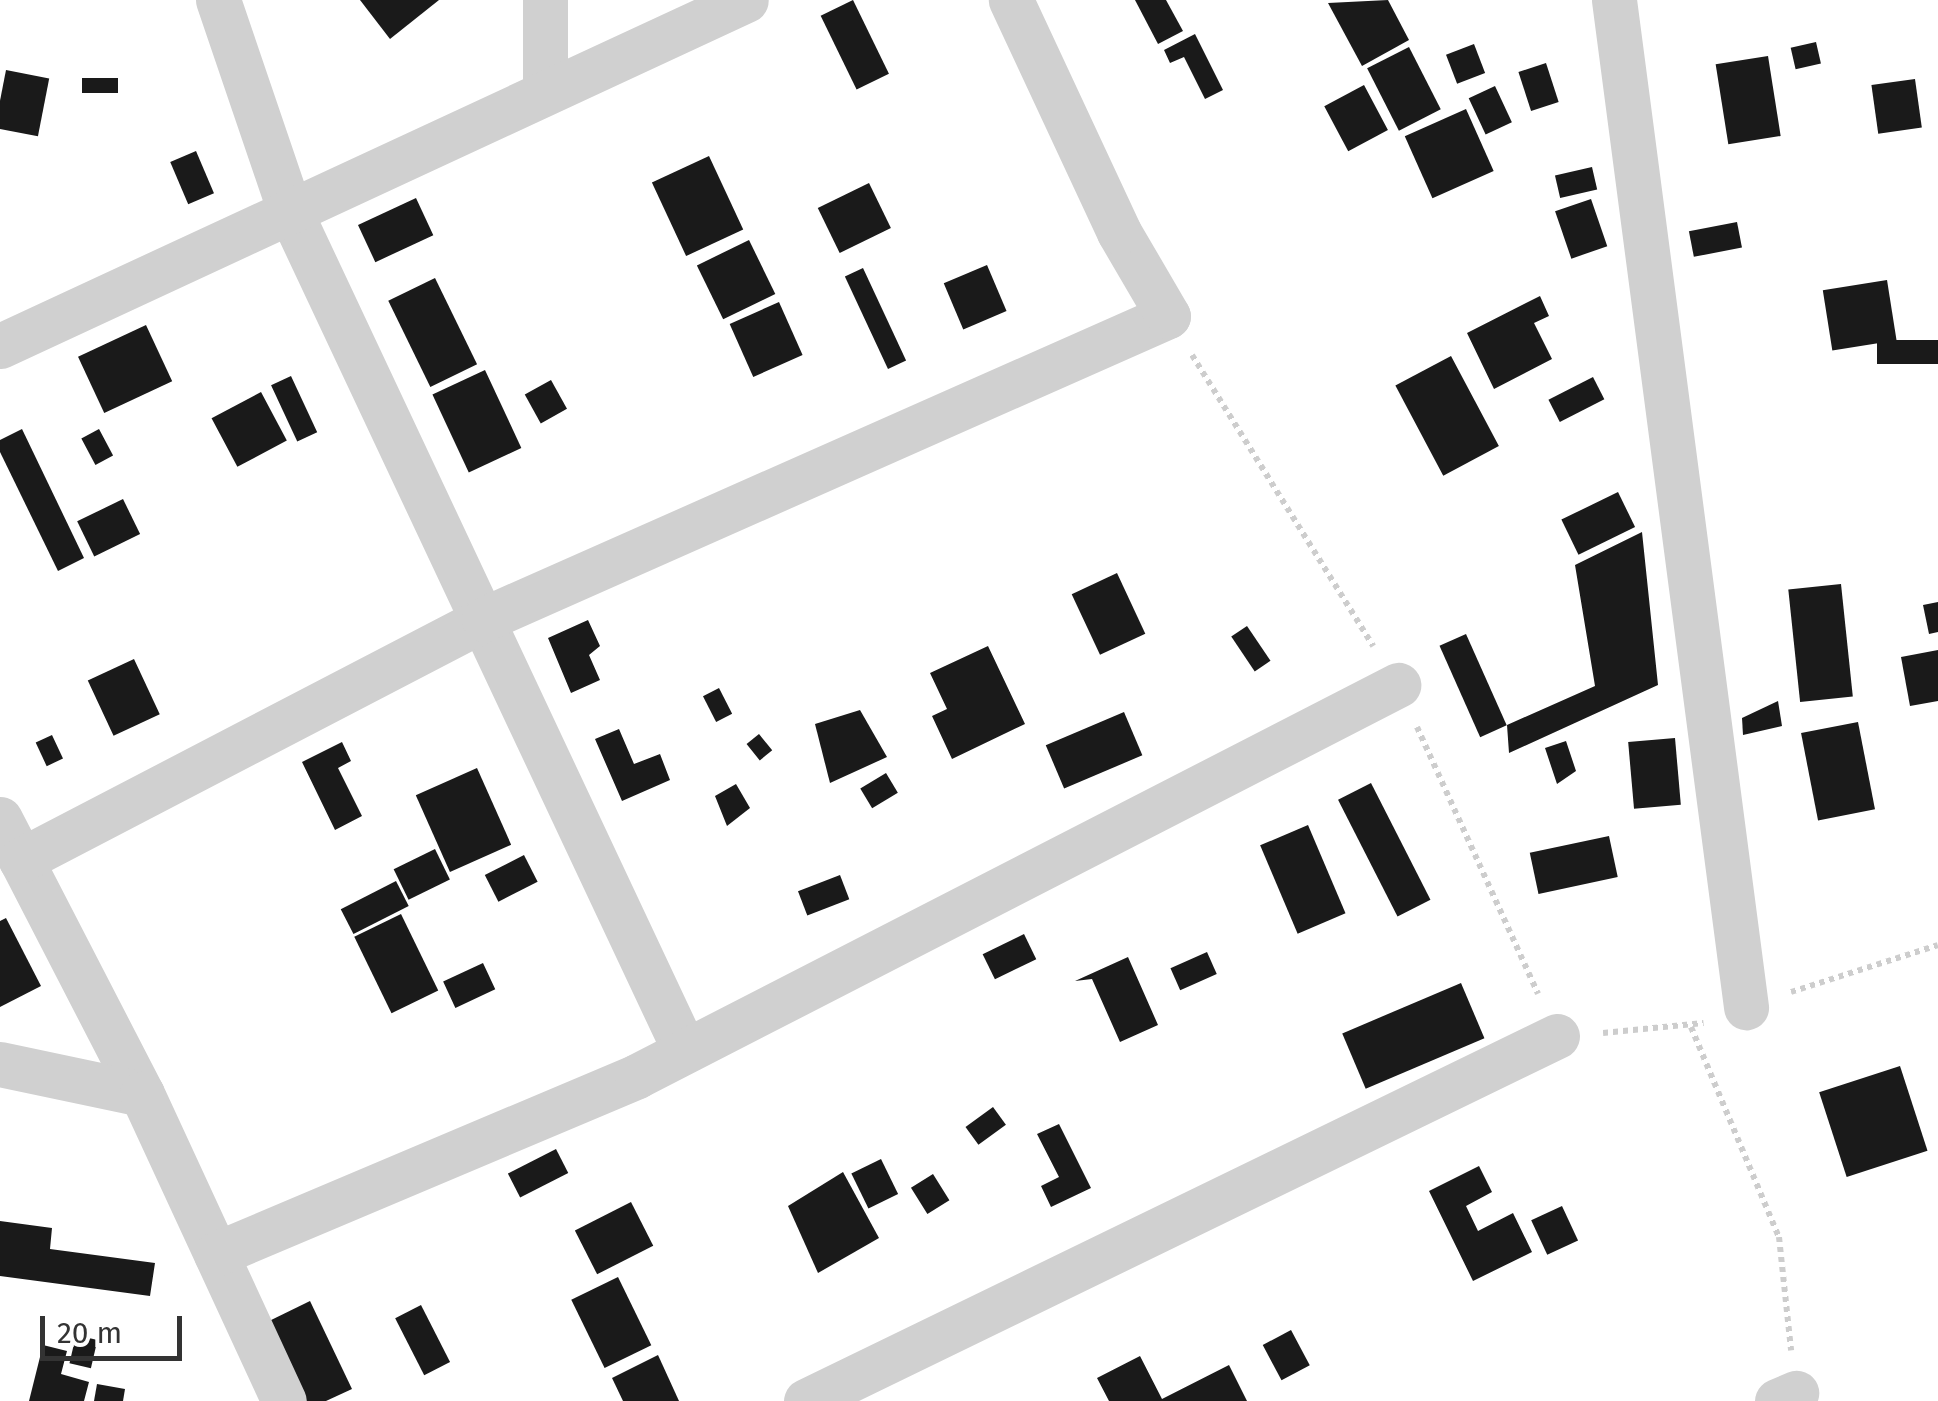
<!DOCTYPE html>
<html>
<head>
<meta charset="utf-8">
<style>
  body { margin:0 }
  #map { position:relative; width:1938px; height:1401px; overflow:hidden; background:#fff; font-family:"Fira Sans",sans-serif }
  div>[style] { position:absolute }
  .building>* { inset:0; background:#1a1a1a; transform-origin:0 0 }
  .path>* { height:6px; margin-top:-3px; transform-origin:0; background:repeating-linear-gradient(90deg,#cdcdcd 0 5px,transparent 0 10px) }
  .street>* { height:45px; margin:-22.5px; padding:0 22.5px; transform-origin:22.5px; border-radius:22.5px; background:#d0d0d0 }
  span { translate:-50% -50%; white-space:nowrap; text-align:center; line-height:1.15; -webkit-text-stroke:10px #fff; paint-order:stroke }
  .scale { position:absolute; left:40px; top:1316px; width:142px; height:45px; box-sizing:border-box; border:5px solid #333; border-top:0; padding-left:12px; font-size:30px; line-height:35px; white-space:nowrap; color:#333; -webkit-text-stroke:8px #fff; paint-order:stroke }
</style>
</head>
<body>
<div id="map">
  <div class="building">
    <div style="clip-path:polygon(360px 0,439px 0,390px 39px)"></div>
    <div style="left:853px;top:0;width:82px;height:36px;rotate:64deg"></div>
    <div style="clip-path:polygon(1135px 0,1166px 0,1183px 31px,1158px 44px)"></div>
    <div style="clip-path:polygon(1388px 0,1409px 40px,1362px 66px,1328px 3px)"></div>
    <div style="clip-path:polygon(1195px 34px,1223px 90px,1205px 99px,1184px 57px,1170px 63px,1164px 50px)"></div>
    <div style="left:1816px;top:42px;width:22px;height:26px;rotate:77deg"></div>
    <div style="left:1474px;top:44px;width:31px;height:30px;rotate:69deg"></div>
    <div style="left:1409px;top:47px;width:70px;height:47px;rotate:63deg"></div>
    <div style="left:1768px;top:56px;width:81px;height:53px;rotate:81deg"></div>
    <div style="left:1546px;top:63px;width:41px;height:29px;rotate:72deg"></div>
    <div style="left:6px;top:70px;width:44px;height:59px;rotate:11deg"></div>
    <div style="left:82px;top:78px;width:36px;height:15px"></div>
    <div style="left:1915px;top:79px;width:49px;height:44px;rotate:82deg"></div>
    <div style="left:1364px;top:85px;width:51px;height:45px;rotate:62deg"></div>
    <div style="left:1495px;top:86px;width:40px;height:29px;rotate:65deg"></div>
    <div style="left:1466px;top:109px;width:68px;height:67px;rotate:66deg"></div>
    <div style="left:196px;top:151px;width:46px;height:28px;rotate:67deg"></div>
    <div style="left:709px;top:156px;width:81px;height:63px;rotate:65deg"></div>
    <div style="left:1592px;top:167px;width:23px;height:38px;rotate:77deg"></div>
    <div style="left:869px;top:183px;width:50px;height:57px;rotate:64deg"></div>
    <div style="left:416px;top:198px;width:41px;height:64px;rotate:65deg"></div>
    <div style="left:1591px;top:199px;width:50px;height:38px;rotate:71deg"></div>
    <div style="left:1737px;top:222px;width:26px;height:49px;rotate:79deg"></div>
    <div style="left:749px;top:240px;width:60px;height:58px;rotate:64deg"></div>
    <div style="left:987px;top:265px;width:50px;height:47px;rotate:67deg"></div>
    <div style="left:863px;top:268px;width:102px;height:20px;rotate:65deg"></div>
    <div style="left:435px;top:278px;width:96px;height:52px;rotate:64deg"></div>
    <div style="left:1887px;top:280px;width:61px;height:65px;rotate:81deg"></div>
    <div style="clip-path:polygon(1540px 296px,1549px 316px,1534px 323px,1552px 359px,1494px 389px,1467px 333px)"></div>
    <div style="left:779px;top:302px;width:58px;height:54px;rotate:66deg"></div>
    <div style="left:146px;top:325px;width:62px;height:75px;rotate:65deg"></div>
    <div style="left:1938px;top:340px;width:24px;height:61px;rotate:90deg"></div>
    <div style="left:1451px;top:356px;width:102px;height:63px;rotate:62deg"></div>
    <div style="left:485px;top:370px;width:86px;height:58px;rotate:65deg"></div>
    <div style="left:291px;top:376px;width:62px;height:22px;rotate:65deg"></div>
    <div style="left:1593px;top:377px;width:25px;height:50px;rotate:63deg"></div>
    <div style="left:551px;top:380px;width:33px;height:30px;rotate:61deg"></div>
    <div style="left:261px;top:392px;width:55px;height:56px;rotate:62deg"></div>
    <div style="clip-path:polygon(22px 429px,84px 558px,58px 571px,0 452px,0 440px)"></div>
    <div style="left:99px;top:429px;width:30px;height:20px;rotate:62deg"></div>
    <div style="left:1618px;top:492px;width:39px;height:63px;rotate:64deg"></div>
    <div style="left:123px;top:499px;width:39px;height:51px;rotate:64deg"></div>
    <div style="clip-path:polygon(1642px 532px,1658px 685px,1509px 753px,1507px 725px,1595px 686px,1575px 565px)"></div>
    <div style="left:1117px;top:573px;width:67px;height:50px;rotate:65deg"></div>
    <div style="left:1841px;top:584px;width:113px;height:53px;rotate:84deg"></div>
    <div style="clip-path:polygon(1938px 602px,1938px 632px,1929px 634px,1923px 605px)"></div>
    <div style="clip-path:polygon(588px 620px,600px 646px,589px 655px,600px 680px,571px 693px,548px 638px)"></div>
    <div style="left:1247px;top:626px;width:42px;height:19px;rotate:56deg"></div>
    <div style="left:1466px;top:634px;width:100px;height:29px;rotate:66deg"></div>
    <div style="clip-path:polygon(988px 646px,1025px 724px,952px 759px,932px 716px,947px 709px,930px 673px)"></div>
    <div style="clip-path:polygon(1938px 650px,1938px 701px,1910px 706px,1901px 657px)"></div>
    <div style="left:134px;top:659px;width:61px;height:51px;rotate:65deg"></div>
    <div style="left:719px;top:688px;width:29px;height:18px;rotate:63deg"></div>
    <div style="clip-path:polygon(1778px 701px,1782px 726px,1743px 735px,1742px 718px)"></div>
    <div style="clip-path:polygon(860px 710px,887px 757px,830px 783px,815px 724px)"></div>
    <div style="left:1124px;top:712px;width:47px;height:85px;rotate:67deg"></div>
    <div style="left:1858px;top:722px;width:89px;height:58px;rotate:79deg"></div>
    <div style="clip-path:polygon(619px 729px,634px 764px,660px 754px,670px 780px,622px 801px,595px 739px)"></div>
    <div style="left:759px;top:734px;width:21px;height:16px;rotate:51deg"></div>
    <div style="left:52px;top:735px;width:26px;height:18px;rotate:65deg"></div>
    <div style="left:1675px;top:738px;width:67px;height:47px;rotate:85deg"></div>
    <div style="clip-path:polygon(1566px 741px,1576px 771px,1557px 784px,1545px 748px)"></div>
    <div style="clip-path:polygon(342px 742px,351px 761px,338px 768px,362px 816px,335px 830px,302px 762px)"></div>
    <div style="left:477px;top:768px;width:84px;height:67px;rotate:66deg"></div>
    <div style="left:886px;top:773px;width:23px;height:30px;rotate:59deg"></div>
    <div style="left:1371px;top:783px;width:131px;height:37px;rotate:63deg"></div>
    <div style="clip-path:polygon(736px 784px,750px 808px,727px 826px,715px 796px)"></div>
    <div style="left:1308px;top:825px;width:96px;height:52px;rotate:67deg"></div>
    <div style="left:1609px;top:836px;width:42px;height:81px;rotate:78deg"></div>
    <div style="left:435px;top:849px;width:34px;height:46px;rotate:64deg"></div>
    <div style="left:524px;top:855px;width:30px;height:44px;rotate:63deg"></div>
    <div style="left:840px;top:875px;width:26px;height:45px;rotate:69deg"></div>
    <div style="left:396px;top:881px;width:28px;height:62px;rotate:63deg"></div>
    <div style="left:401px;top:914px;width:85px;height:52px;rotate:64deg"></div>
    <div style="clip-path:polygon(6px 918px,41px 986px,0 1007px,0 921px)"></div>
    <div style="left:1024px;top:934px;width:28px;height:46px;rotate:64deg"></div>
    <div style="left:1207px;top:952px;width:24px;height:40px;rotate:66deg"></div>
    <div style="clip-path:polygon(1128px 957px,1158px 1025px,1120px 1042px,1092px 979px,1075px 981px)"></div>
    <div style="left:483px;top:963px;width:29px;height:44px;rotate:65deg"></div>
    <div style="left:1461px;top:983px;width:60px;height:129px;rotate:67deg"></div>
    <div style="left:1900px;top:1066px;width:89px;height:85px;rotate:72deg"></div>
    <div style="left:993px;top:1107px;width:22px;height:34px;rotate:54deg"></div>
    <div style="clip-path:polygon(1059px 1124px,1091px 1188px,1051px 1207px,1041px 1186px,1059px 1177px,1037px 1134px)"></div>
    <div style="left:556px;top:1149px;width:27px;height:54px;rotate:63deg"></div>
    <div style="left:881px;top:1159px;width:39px;height:33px;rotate:64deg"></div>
    <div style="clip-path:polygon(1479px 1166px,1492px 1192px,1466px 1206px,1478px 1231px,1513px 1213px,1532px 1252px,1473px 1281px,1429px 1191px)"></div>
    <div style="clip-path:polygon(843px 1172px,879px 1238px,818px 1273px,788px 1206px)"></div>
    <div style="left:933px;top:1174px;width:31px;height:26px;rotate:58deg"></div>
    <div style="left:631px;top:1202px;width:49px;height:63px;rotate:63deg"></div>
    <div style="left:1562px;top:1206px;width:38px;height:34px;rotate:65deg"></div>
    <div style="clip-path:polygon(0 1221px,52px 1228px,50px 1249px,155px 1263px,150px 1296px,0 1276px)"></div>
    <div style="left:618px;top:1277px;width:76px;height:52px;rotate:64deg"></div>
    <div style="clip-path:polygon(310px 1301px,352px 1389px,326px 1401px,302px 1401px,265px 1323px)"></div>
    <div style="left:421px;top:1305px;width:64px;height:29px;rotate:63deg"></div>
    <div style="left:1291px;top:1330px;width:40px;height:32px;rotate:62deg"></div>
    <div style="left:76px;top:1335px;width:22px;height:29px;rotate:13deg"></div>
    <div style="clip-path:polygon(43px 1345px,67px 1351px,61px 1374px,89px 1382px,84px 1401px,29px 1401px)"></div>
    <div style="clip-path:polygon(658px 1355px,679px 1401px,623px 1401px,612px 1378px)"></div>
    <div style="clip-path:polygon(1140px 1356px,1162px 1399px,1229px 1365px,1247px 1401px,1109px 1401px,1097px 1378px)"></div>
    <div style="clip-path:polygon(97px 1384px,125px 1389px,123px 1401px,94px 1401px)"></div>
  </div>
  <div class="path">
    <div style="left:1192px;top:355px;width:343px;rotate:58.1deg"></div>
    <div style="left:1417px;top:727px;width:293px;rotate:65.6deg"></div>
    <div style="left:1791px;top:992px;width:154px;rotate:-17.7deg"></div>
    <div style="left:1691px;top:1027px;width:228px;rotate:67.3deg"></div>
    <div style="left:1779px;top:1237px;width:114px;rotate:83.9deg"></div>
    <div style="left:1603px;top:1033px;width:101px;rotate:-5.7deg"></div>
  </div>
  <div class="street">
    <div style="left:218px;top:0;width:221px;rotate:71.2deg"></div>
    <div style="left:289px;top:209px;width:926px;rotate:64.82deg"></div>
    <div style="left:1614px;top:0;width:1016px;rotate:82.53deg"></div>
    <div style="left:545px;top:90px;width:90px;rotate:-90deg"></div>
    <div style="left:0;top:346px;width:822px;rotate:-24.88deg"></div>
    <div style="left:0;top:819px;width:309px;rotate:62.7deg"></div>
    <div style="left:21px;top:860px;width:522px;rotate:-27.5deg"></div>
    <div style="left:484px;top:619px;width:748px;rotate:-23.89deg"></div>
    <div style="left:1168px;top:316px;width:97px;rotate:-120.3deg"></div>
    <div style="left:1119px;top:232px;width:256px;rotate:-115deg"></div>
    <div style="left:0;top:1064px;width:145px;rotate:11.9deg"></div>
    <div style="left:142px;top:1094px;width:338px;rotate:65.2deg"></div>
    <div style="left:216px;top:1254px;width:457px;rotate:-22.9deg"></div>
    <div style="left:637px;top:1076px;width:856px;rotate:-27.19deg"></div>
    <div style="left:806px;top:1401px;width:835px;rotate:-25.92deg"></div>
    <div style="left:1777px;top:1401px;width:21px;rotate:-23deg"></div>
  </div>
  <div class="scale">20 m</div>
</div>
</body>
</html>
